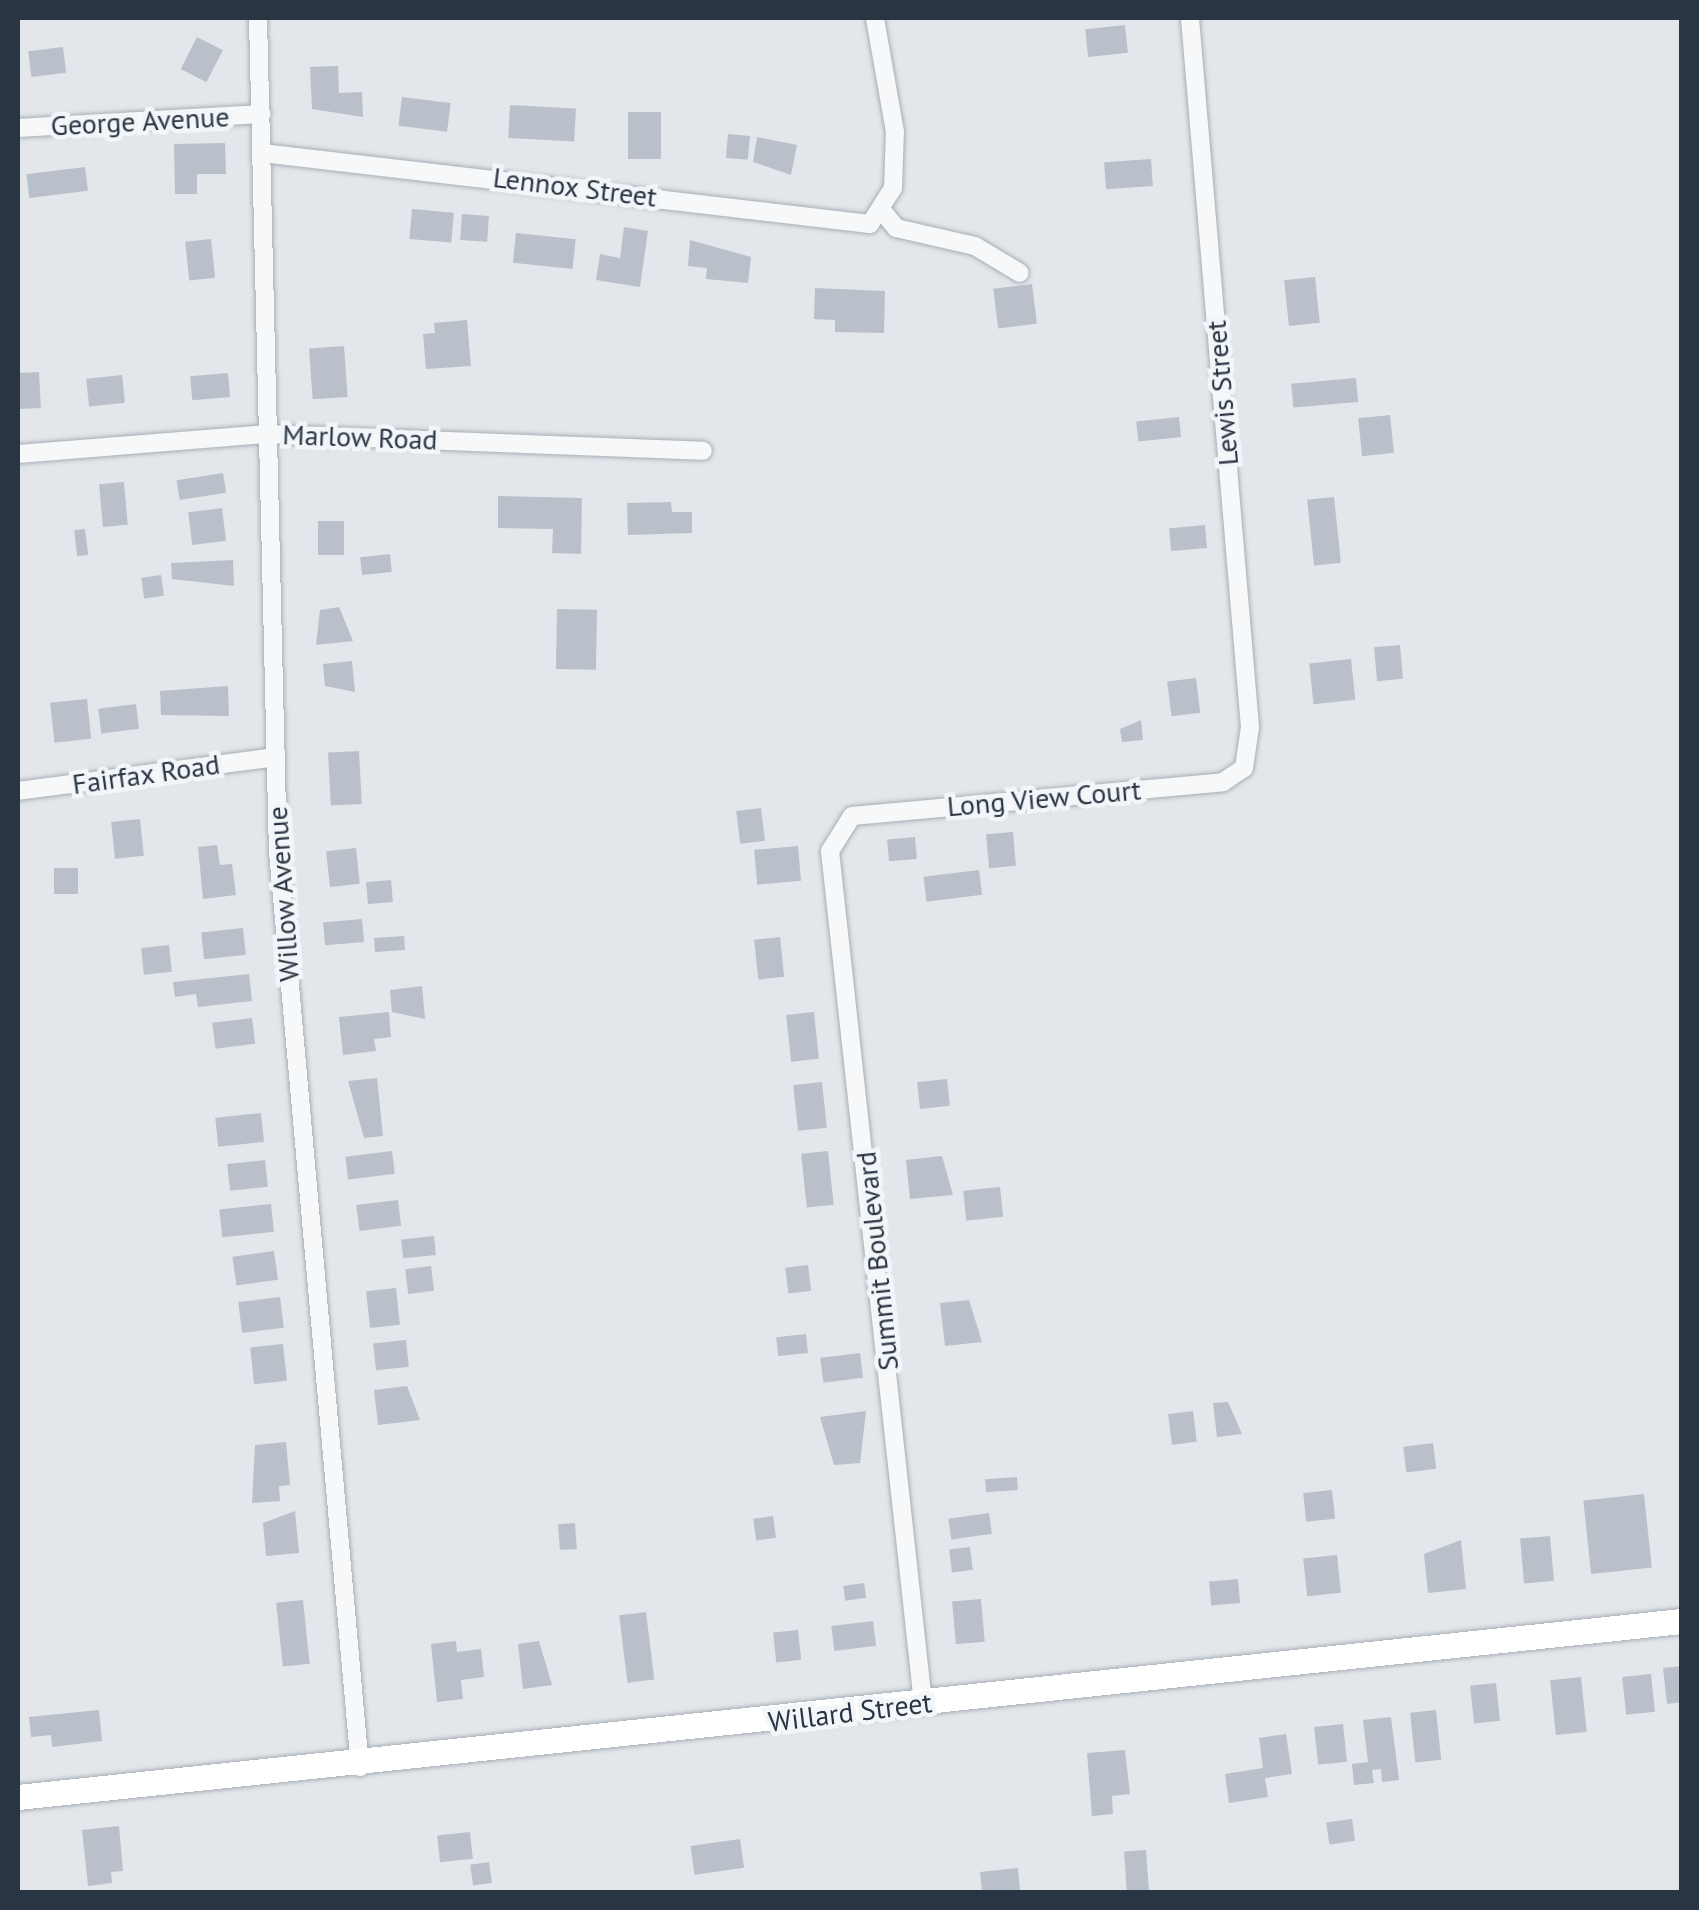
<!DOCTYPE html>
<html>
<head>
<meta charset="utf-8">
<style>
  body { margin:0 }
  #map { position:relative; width:1699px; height:1910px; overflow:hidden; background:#e3e7eb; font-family:"PT Sans",sans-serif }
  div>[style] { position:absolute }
  .building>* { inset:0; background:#bac0c9; transform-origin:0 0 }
  .roads { filter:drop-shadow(0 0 2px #a8aeb6) drop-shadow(0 0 2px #a8aeb6) }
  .street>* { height:18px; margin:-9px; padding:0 9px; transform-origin:9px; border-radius:9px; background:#f6f8f9 }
  .secondary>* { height:25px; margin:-12.5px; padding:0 12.5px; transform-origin:12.5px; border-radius:12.5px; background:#fff }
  span { translate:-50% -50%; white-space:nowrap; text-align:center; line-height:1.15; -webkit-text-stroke:9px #f3f6f9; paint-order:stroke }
  .street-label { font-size:28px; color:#2a3544 }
  .frame { position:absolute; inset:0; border:20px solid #2a3544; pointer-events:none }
</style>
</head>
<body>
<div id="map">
  <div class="building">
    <div style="left:1125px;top:25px;width:28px;height:40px;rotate:84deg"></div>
    <div style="left:197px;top:37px;width:29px;height:36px;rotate:27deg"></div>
    <div style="left:63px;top:47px;width:26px;height:35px;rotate:83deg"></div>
    <div style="clip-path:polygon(338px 66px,339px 93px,362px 92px,363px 117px,312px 109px,310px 67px)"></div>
    <div style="left:402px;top:97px;width:49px;height:29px;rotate:7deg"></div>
    <div style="left:510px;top:105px;width:66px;height:33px;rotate:3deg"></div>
    <div style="left:628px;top:112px;width:33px;height:47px"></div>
    <div style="left:728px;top:134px;width:22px;height:24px;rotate:5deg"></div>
    <div style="clip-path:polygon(757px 137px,797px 145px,791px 175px,753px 162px)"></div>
    <div style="clip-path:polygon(225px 143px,226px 174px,197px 174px,197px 194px,175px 194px,174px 144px)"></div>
    <div style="left:1151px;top:159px;width:27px;height:47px;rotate:86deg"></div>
    <div style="left:85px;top:167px;width:24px;height:59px;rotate:83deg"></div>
    <div style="left:412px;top:209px;width:42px;height:30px;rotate:5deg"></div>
    <div style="left:462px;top:214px;width:27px;height:26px;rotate:4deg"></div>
    <div style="clip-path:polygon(624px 227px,648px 231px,640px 287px,596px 280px,600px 254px,620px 258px)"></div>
    <div style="left:516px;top:233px;width:60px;height:30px;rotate:6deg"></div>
    <div style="left:211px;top:239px;width:39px;height:26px;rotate:84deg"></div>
    <div style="clip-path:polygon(690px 240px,751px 257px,748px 283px,706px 279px,707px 268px,688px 266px)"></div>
    <div style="left:1315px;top:277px;width:46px;height:31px;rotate:84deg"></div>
    <div style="left:1032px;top:284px;width:40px;height:39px;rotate:83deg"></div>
    <div style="clip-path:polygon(815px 288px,885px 291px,884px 333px,835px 332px,835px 320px,814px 319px)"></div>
    <div style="clip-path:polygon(467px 320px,471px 366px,426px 369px,423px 334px,435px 333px,434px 323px)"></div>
    <div style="left:344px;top:346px;width:51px;height:35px;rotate:86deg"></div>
    <div style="left:39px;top:372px;width:36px;height:21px;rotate:87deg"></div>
    <div style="left:228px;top:373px;width:24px;height:38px;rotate:85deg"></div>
    <div style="left:122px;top:375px;width:28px;height:36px;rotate:84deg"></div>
    <div style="left:1356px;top:378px;width:24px;height:65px;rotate:85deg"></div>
    <div style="left:1390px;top:415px;width:38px;height:32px;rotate:84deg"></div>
    <div style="left:1179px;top:417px;width:20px;height:43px;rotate:84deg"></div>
    <div style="left:223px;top:473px;width:20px;height:47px;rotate:81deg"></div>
    <div style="left:124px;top:482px;width:43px;height:25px;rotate:85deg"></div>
    <div style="clip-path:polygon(498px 496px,582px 498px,581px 554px,552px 553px,553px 529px,498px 528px)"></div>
    <div style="left:1334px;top:497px;width:66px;height:27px;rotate:84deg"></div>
    <div style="clip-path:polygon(671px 502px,672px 512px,692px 512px,692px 533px,628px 535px,627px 503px)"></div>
    <div style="left:222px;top:508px;width:33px;height:34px;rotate:83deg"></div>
    <div style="left:318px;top:521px;width:26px;height:34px"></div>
    <div style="left:1205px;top:525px;width:23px;height:36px;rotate:85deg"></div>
    <div style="left:85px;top:529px;width:26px;height:11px;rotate:83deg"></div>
    <div style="left:390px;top:554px;width:18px;height:30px;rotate:84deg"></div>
    <div style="clip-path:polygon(233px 560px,234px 586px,172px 579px,171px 563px)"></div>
    <div style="left:161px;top:575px;width:21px;height:20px;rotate:82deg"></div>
    <div style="clip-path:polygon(339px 607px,353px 641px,316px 645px,320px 610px)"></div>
    <div style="left:557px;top:609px;width:40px;height:60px;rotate:1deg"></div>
    <div style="left:1400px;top:645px;width:34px;height:26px;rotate:85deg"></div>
    <div style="left:1351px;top:659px;width:41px;height:42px;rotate:84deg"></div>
    <div style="clip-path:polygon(352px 661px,355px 692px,325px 686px,323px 664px)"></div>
    <div style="left:1196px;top:678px;width:35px;height:29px;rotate:83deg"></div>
    <div style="clip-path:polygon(228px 686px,229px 716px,161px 715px,160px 691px)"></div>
    <div style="left:87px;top:699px;width:40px;height:37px;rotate:84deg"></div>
    <div style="left:136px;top:704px;width:25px;height:38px;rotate:83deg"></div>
    <div style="clip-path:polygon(1141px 720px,1143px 740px,1122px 742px,1120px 729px)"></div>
    <div style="left:359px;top:751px;width:53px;height:31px;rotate:87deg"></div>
    <div style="left:761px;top:808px;width:33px;height:25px;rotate:83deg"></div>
    <div style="left:140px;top:819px;width:37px;height:29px;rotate:84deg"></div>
    <div style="left:1013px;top:832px;width:34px;height:27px;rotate:85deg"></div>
    <div style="left:915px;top:837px;width:22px;height:28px;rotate:85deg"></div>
    <div style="clip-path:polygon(217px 845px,220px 865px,232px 864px,236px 895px,203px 899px,198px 847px)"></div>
    <div style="left:798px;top:846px;width:35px;height:44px;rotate:85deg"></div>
    <div style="left:356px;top:848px;width:36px;height:30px;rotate:84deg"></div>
    <div style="left:54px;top:868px;width:24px;height:26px"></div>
    <div style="left:979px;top:870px;width:25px;height:56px;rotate:83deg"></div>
    <div style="left:391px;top:880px;width:22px;height:25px;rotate:85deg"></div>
    <div style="left:362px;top:919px;width:23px;height:39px;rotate:85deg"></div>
    <div style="left:243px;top:928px;width:27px;height:42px;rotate:84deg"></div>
    <div style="left:404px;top:936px;width:14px;height:30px;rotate:86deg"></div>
    <div style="left:780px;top:937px;width:40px;height:26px;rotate:84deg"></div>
    <div style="left:169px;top:945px;width:27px;height:28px;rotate:84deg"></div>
    <div style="clip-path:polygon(249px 974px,252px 1001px,198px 1007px,196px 994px,175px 997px,173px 982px)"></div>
    <div style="clip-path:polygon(422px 986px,425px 1019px,392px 1012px,390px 990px)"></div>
    <div style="clip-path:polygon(389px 1012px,391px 1037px,374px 1039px,376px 1051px,343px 1055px,339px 1017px)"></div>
    <div style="left:814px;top:1012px;width:47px;height:28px;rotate:84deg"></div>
    <div style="left:252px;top:1018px;width:26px;height:40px;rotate:83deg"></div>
    <div style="clip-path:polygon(377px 1078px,383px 1136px,364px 1138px,348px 1081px)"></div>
    <div style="left:947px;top:1079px;width:27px;height:30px;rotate:84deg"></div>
    <div style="left:822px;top:1082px;width:46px;height:29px;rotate:84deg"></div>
    <div style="left:261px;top:1113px;width:29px;height:46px;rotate:84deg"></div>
    <div style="left:392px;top:1151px;width:23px;height:47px;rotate:83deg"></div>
    <div style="left:828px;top:1151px;width:54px;height:27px;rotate:84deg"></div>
    <div style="clip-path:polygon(942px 1156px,953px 1195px,910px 1199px,906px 1160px)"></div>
    <div style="left:265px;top:1160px;width:27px;height:38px;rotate:84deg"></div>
    <div style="left:1000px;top:1187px;width:30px;height:37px;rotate:84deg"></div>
    <div style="left:398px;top:1200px;width:26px;height:42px;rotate:83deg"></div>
    <div style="left:271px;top:1204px;width:28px;height:52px;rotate:84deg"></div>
    <div style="left:434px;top:1236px;width:19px;height:33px;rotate:84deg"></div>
    <div style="left:274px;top:1251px;width:29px;height:42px;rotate:82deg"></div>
    <div style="left:808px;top:1265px;width:26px;height:23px;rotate:83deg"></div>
    <div style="left:431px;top:1266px;width:25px;height:26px;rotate:83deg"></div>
    <div style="left:396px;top:1288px;width:37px;height:30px;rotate:84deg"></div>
    <div style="left:280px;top:1297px;width:31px;height:42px;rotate:83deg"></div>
    <div style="clip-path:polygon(969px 1300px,982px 1342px,945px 1346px,940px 1303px)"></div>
    <div style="left:806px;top:1334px;width:19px;height:30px;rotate:84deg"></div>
    <div style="left:406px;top:1340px;width:27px;height:33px;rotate:84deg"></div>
    <div style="left:283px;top:1344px;width:37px;height:33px;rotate:84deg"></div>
    <div style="left:860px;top:1353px;width:25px;height:40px;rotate:83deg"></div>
    <div style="clip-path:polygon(407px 1386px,420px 1420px,378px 1425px,374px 1390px)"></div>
    <div style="clip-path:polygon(1228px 1402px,1242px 1434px,1217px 1437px,1213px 1403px)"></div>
    <div style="clip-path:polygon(866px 1411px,860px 1463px,834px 1465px,820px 1417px)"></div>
    <div style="left:1193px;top:1411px;width:31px;height:25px;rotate:83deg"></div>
    <div style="clip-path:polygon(286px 1442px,290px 1485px,279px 1486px,280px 1501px,252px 1503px,255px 1445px)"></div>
    <div style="left:1433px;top:1443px;width:26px;height:30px;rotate:83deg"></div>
    <div style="left:1017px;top:1477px;width:13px;height:32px;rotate:86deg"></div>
    <div style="left:1332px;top:1490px;width:29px;height:29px;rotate:84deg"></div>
    <div style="left:1644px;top:1494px;width:74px;height:61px;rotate:84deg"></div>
    <div style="clip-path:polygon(295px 1511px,299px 1553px,266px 1556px,263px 1523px)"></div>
    <div style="left:989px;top:1513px;width:21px;height:41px;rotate:82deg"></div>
    <div style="left:773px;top:1516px;width:22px;height:20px;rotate:82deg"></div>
    <div style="left:575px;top:1523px;width:26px;height:17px;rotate:86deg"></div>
    <div style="left:1550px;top:1536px;width:45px;height:30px;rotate:85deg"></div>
    <div style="clip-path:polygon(1461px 1540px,1466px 1589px,1428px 1593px,1424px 1554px)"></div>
    <div style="left:970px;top:1547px;width:23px;height:21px;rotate:83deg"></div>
    <div style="left:1337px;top:1555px;width:38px;height:34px;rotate:84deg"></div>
    <div style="left:1238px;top:1579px;width:24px;height:29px;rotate:85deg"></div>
    <div style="left:864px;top:1583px;width:15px;height:21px;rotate:82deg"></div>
    <div style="left:981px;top:1599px;width:43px;height:29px;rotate:85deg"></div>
    <div style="left:303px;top:1600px;width:64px;height:27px;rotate:84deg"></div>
    <div style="left:646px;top:1612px;width:68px;height:27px;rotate:83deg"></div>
    <div style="left:873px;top:1621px;width:25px;height:42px;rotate:83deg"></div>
    <div style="left:798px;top:1630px;width:30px;height:25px;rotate:84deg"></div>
    <div style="clip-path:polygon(456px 1641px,457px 1652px,481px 1649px,484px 1677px,461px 1680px,463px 1699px,437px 1702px,431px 1644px)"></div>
    <div style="clip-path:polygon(539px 1641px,552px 1685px,523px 1689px,518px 1644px)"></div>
    <div style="clip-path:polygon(1682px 1666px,1682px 1702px,1667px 1704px,1663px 1668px)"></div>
    <div style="left:1651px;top:1674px;width:38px;height:29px;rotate:84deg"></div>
    <div style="left:1581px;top:1677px;width:55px;height:31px;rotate:84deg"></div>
    <div style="left:1496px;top:1683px;width:38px;height:26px;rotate:84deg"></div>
    <div style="clip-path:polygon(99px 1710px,102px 1741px,52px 1747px,51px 1735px,31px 1737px,29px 1717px)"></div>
    <div style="left:1436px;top:1710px;width:50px;height:26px;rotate:84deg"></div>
    <div style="clip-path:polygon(1391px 1717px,1399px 1780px,1382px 1782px,1381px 1769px,1372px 1770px,1374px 1783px,1354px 1785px,1352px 1764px,1368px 1762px,1363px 1720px)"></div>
    <div style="left:1343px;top:1724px;width:38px;height:29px;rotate:84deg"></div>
    <div style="clip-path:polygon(1286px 1734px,1292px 1774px,1265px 1778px,1268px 1797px,1229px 1803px,1225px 1774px,1263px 1768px,1259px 1738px)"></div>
    <div style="clip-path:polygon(1125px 1750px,1130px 1794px,1112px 1796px,1113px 1814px,1092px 1816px,1087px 1753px)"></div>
    <div style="left:1352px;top:1819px;width:22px;height:26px;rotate:82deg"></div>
    <div style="clip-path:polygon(119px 1826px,123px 1871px,111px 1872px,112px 1883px,88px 1886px,82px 1830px)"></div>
    <div style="left:470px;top:1832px;width:27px;height:33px;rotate:84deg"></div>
    <div style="left:740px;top:1839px;width:29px;height:50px;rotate:82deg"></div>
    <div style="left:1146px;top:1850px;width:40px;height:22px;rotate:86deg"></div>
    <div style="left:489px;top:1862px;width:21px;height:19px;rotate:82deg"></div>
    <div style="clip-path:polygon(1018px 1868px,1020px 1892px,982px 1892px,980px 1872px)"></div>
  </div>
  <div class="roads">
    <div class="street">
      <div style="left:258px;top:18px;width:834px;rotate:88.63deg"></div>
      <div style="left:278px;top:852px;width:919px;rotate:84.88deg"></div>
      <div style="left:18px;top:128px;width:244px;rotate:-3.3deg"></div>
      <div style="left:262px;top:153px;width:612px;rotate:6.66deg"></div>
      <div style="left:870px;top:224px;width:43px;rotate:-57.4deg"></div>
      <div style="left:893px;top:188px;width:56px;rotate:-88deg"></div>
      <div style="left:895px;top:132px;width:116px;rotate:-100deg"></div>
      <div style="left:884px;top:213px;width:19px;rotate:51deg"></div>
      <div style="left:896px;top:228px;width:81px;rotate:12.8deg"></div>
      <div style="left:975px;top:246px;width:52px;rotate:31deg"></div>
      <div style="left:18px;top:454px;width:248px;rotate:-4.6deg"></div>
      <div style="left:265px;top:434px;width:438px;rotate:2.2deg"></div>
      <div style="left:18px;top:791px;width:259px;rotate:-7.5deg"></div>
      <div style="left:923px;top:1703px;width:857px;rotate:-96.23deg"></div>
      <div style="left:830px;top:851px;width:41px;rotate:-57.8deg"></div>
      <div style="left:852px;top:816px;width:373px;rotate:-5.2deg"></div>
      <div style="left:1223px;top:782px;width:25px;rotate:-34deg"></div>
      <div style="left:1244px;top:768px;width:41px;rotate:-81.7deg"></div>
      <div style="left:1250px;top:727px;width:712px;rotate:-94.84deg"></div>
    </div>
    <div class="secondary">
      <div style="left:18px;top:1797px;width:1673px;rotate:-6.04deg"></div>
    </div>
  </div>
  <div class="street-label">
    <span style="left:140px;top:121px;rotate:-3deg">George Avenue</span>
    <span style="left:575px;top:187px;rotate:7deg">Lennox Street</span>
    <span style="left:1222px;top:393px;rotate:-95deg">Lewis Street</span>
    <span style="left:360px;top:437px;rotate:2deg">Marlow Road</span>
    <span style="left:146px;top:774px;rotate:-8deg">Fairfax Road</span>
    <span style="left:1044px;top:798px;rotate:-5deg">Long View Court</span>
    <span style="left:283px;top:894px;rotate:-94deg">Willow Avenue</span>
    <span style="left:877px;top:1261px;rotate:-96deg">Summit Boulevard</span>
    <span style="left:850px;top:1712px;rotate:-7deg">Willard Street</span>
  </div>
  <div class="frame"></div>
</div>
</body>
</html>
